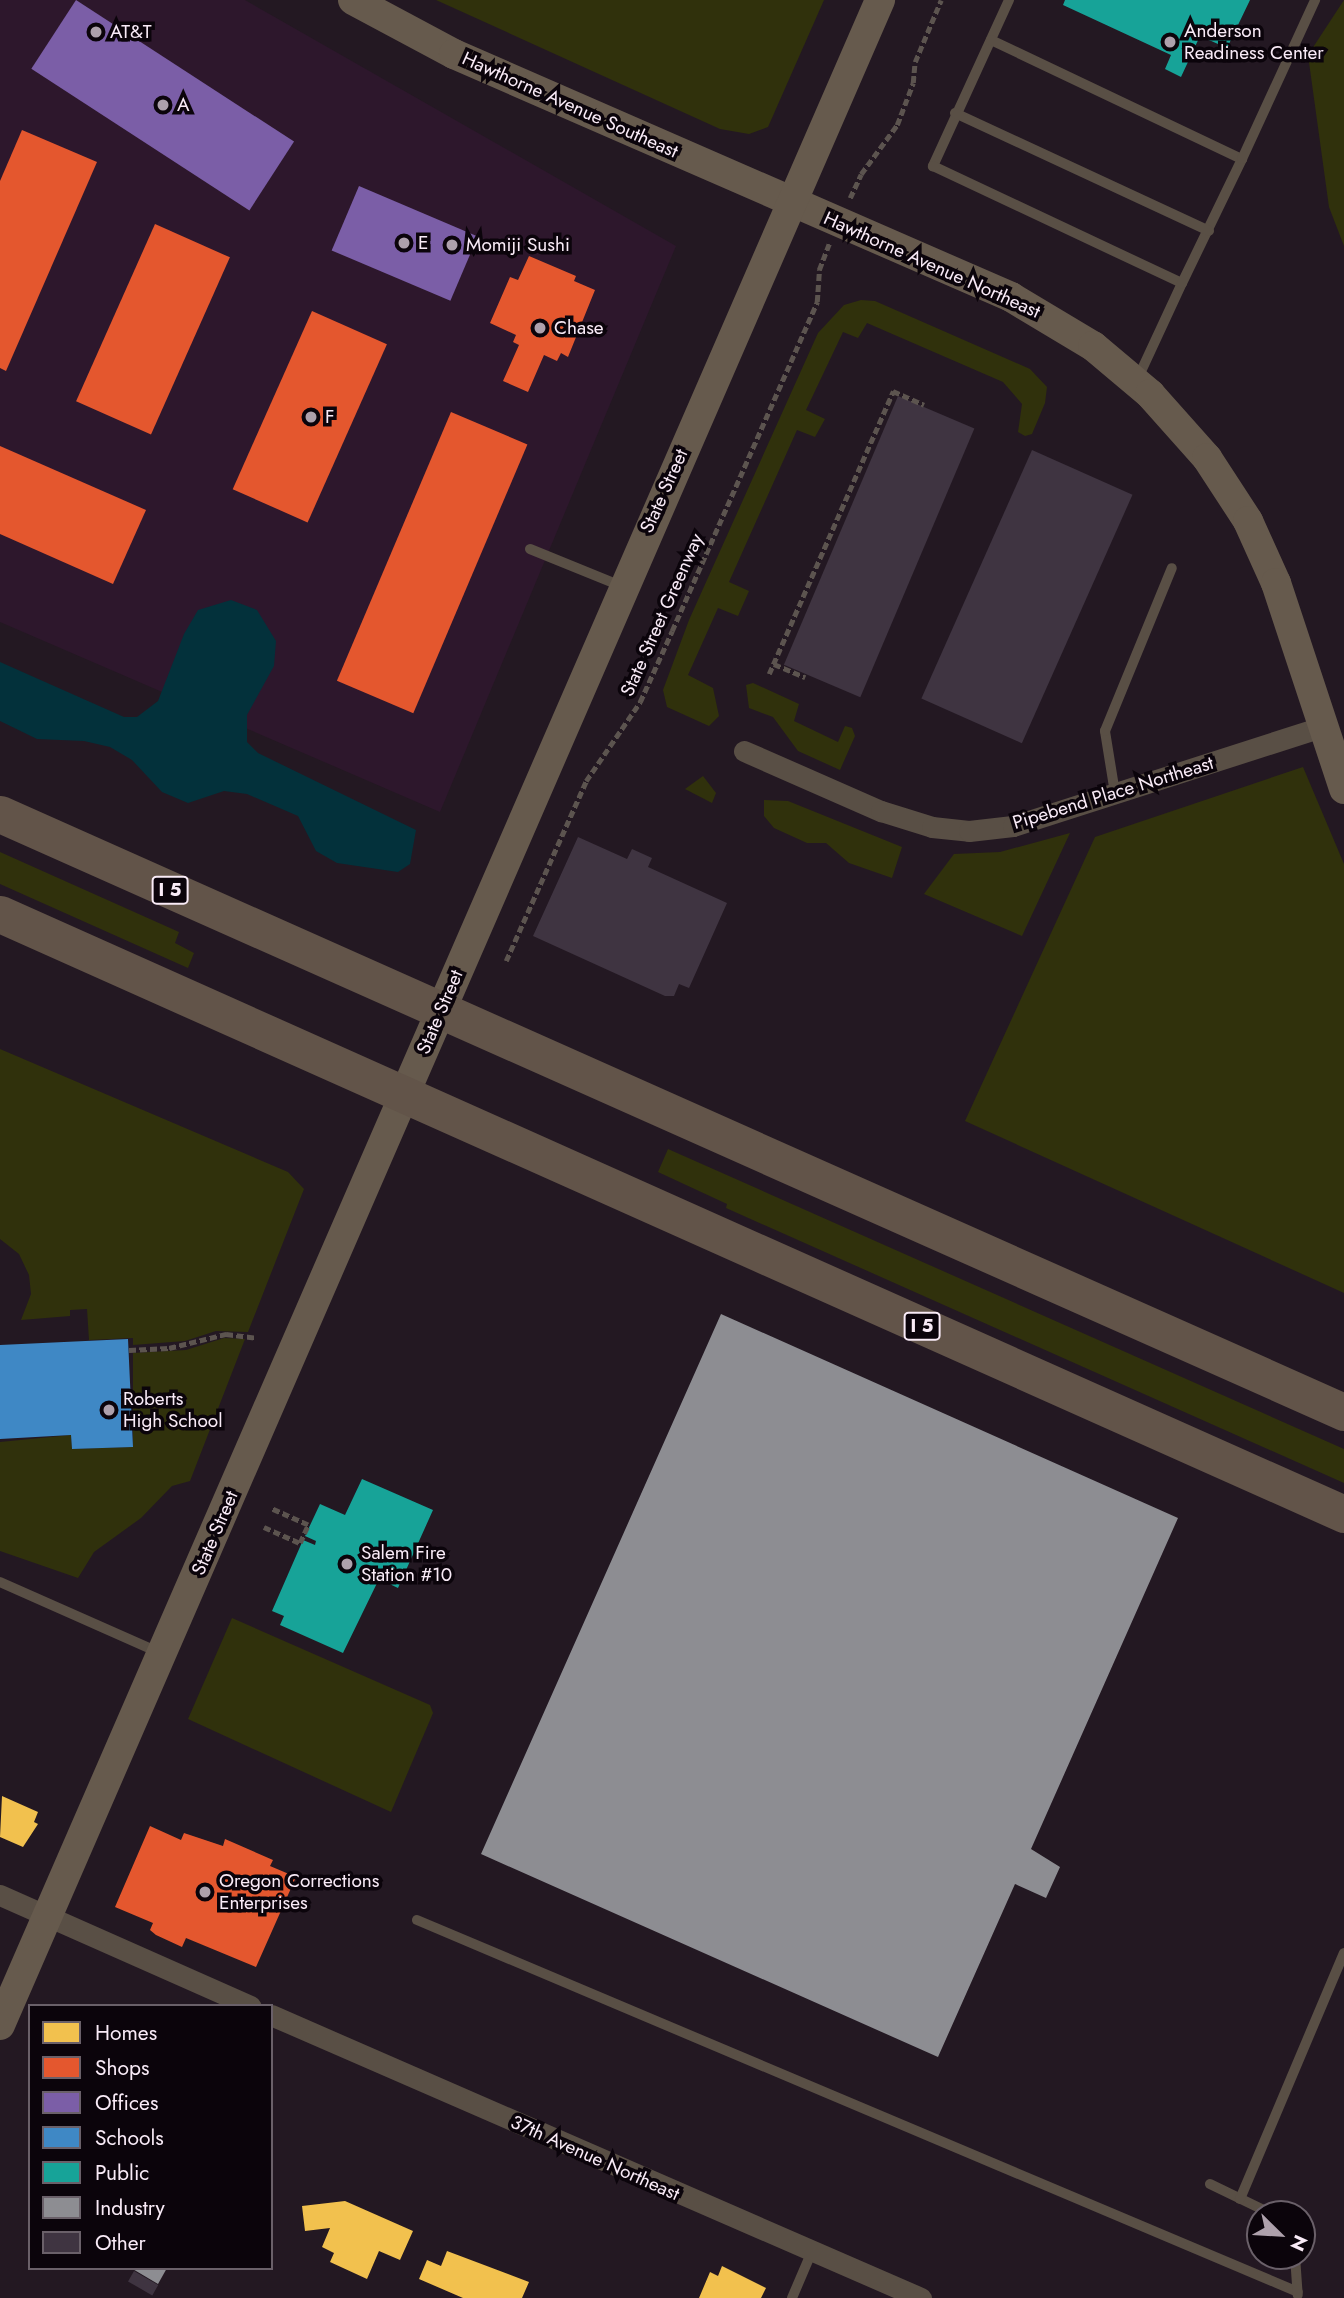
<!DOCTYPE html>
<html>
<head>
<meta charset="utf-8">
<style>
  body { margin:0 }
  #map { position:relative; width:1344px; height:2298px; overflow:hidden; background:#231822; font-family:Jost,sans-serif }
  div>[style] { position:absolute }
  .built>* { inset:0; background:#2d172c }
  .green>* { inset:0; background:#30310c }
  .water>* { inset:0; background:#03313b }
  .homes>* { inset:0; background:#f2c14e }
  .shops>* { inset:0; background:#e4572e; transform-origin:0 0 }
  .offices>* { inset:0; background:#7b5ea7; transform-origin:0 0 }
  .schools>* { inset:0; background:#3f88c5 }
  .public>* { inset:0; background:#17a398 }
  .industry>* { inset:0; background:#8d8d92 }
  .building>* { inset:0; background:#3f3441; transform-origin:0 0 }
  .path>* { height:4.5px; margin-top:-2.25px; transform-origin:0; background:repeating-linear-gradient(90deg,#5c544f 0 7px,transparent 0 10.5px) }
  .service>* { height:10px; margin:-5px; padding:0 5px; transform-origin:5px; border-radius:5px; background:#594f45 }
  .minor>* { height:21px; margin:-10.5px; padding:0 10.5px; transform-origin:10.5px; border-radius:10.5px; background:#594f45 }
  .secondary>* { height:30px; margin:-15px; padding:0 15px; transform-origin:15px; border-radius:15px; background:#665a4d }
  .motorway>* { height:37px; margin:-18.5px; padding:0 18.5px; transform-origin:18.5px; border-radius:18.5px; background:#625449 }
  .dots>* { width:19px; height:19px; translate:-50% -50%; box-sizing:border-box; border:4px solid #0b040b; border-radius:50% }
  span { translate:-50% -50%; white-space:nowrap; text-align:center; line-height:1.15; -webkit-text-stroke:7px #0b040b; paint-order:stroke }
  .shield-label span { padding:2px 5px; background:#0b040b; border:2px solid; border-radius:5px; -webkit-text-stroke-width:0 }
  .shield-label { font-size:18px; color:#f9ebf7; font-weight:700 }
  .poi-label { font-size:19px; color:#f9ebf7 }
  .left { translate:0 -50%; text-align:left }
  .street-label { font-size:19px; color:#f9ebf7 }
  .legend { position:absolute; left:28px; top:2004px; width:245px; height:266px; box-sizing:border-box; background:#0b040b; border:2px solid #6a6069; margin:0; padding:9px 12px; list-style:none; font-size:21px; color:#f9ebf7 }
  .legend li { display:flex; align-items:center; gap:14px; height:35px }
  .legend b { width:35px; border:2px solid #6a6069 }
  .north { position:absolute; left:1246px; top:2200px; width:70px; height:70px; box-sizing:border-box; background:#0b040b; border:2px solid #6a6069; border-radius:50%; rotate:114deg; font-size:19px; font-weight:700; line-height:28px; text-align:center; color:#f9ebf7 }
  .north::after { content:''; display:block; margin:auto; width:24px; height:32px; background:#aea1ac; clip-path:polygon(50% 0,100% 100%,50% 72%,0 100%) }
</style>
</head>
<body>
<div id="map">
  <div class="built">
    <div style="clip-path:polygon(0 0,245px 0,676px 246px,440px 812px,0 622px)"></div>
  </div>
  <div class="green">
    <div style="clip-path:polygon(436px 0,824px 0,768px 127px,749px 134px,720px 129px)"></div>
    <div style="clip-path:polygon(1344px 0,1344px 246px,1329px 207px,1308px 55px)"></div>
    <div style="clip-path:polygon(861px 300px,875px 301px,1030px 369px,1047px 387px,1045px 403px,1032px 434px,1025px 436px,1018px 432px,1022px 404px,1003px 382px,867px 323px,858px 338px,843px 332px,806px 410px,825px 419px,815px 437px,797px 430px,729px 582px,749px 591px,738px 616px,718px 608px,688px 675px,713px 688px,719px 716px,709px 726px,667px 707px,663px 690px,689px 620px,818px 333px,844px 305px)"></div>
    <div style="clip-path:polygon(753px 683px,799px 704px,794px 721px,838px 742px,845px 726px,852px 728px,855px 736px,840px 770px,798px 751px,773px 717px,749px 708px,746px 685px)"></div>
    <div style="clip-path:polygon(1303px 767px,1344px 864px,1344px 1293px,965px 1121px,1095px 837px)"></div>
    <div style="clip-path:polygon(703px 776px,716px 793px,712px 803px,685px 789px)"></div>
    <div style="clip-path:polygon(764px 800px,788px 801px,902px 847px,892px 878px,849px 863px,826px 843px,807px 843px,774px 828px,764px 816px)"></div>
    <div style="clip-path:polygon(1070px 833px,1022px 936px,924px 894px,954px 854px,1000px 852px)"></div>
    <div style="clip-path:polygon(0 852px,179px 932px,175px 943px,194px 953px,188px 968px,0 884px)"></div>
    <div style="clip-path:polygon(0 1049px,288px 1172px,304px 1189px,248px 1332px,216px 1331px,185px 1341px,133px 1345px,133px 1338px,89px 1340px,87px 1309px,70px 1310px,70px 1316px,21px 1320px,31px 1294px,29px 1275px,19px 1254px,0 1239px)"></div>
    <div style="clip-path:polygon(668px 1149px,1344px 1449px,1344px 1483px,726px 1208px,727px 1204px,658px 1172px)"></div>
    <div style="clip-path:polygon(224px 1338px,245px 1339px,190px 1481px,172px 1486px,141px 1518px,94px 1552px,78px 1578px,0 1551px,0 1442px,71px 1435px,72px 1449px,133px 1447px,133px 1353px,186px 1350px)"></div>
    <div style="clip-path:polygon(232px 1618px,430px 1705px,433px 1713px,391px 1812px,188px 1719px)"></div>
  </div>
  <div class="water">
    <div style="clip-path:polygon(231px 600px,257px 610px,276px 641px,274px 666px,247px 715px,247px 742px,258px 753px,416px 830px,410px 864px,398px 872px,337px 863px,316px 851px,298px 816px,247px 794px,224px 791px,188px 803px,162px 792px,132px 760px,110px 747px,84px 741px,37px 739px,0 721px,0 662px,124px 717px,137px 717px,158px 701px,184px 634px,198px 610px)"></div>
  </div>
  <div class="homes">
    <div style="clip-path:polygon(2px 1796px,38px 1812px,34px 1822px,38px 1824px,23px 1847px,0 1837px)"></div>
    <div style="clip-path:polygon(345px 2201px,413px 2231px,400px 2260px,379px 2251px,367px 2279px,330px 2262px,334px 2253px,322px 2247px,330px 2228px,305px 2231px,302px 2206px)"></div>
    <div style="clip-path:polygon(447px 2251px,529px 2282px,522px 2298px,463px 2298px,419px 2279px,427px 2260px,441px 2266px)"></div>
    <div style="clip-path:polygon(722px 2266px,766px 2288px,761px 2298px,699px 2298px,710px 2272px,718px 2276px)"></div>
  </div>
  <div class="shops">
    <div style="clip-path:polygon(22px 130px,97px 162px,6px 371px,0 368px,0 181px)"></div>
    <div style="left:155px;top:224px;width:82px;height:194px;rotate:24deg"></div>
    <div style="clip-path:polygon(529px 256px,576px 276px,574px 281px,595px 290px,568px 357px,561px 353px,557px 361px,544px 355px,528px 392px,503px 381px,519px 345px,513px 342px,516px 335px,490px 323px,510px 277px,518px 280px)"></div>
    <div style="left:312px;top:311px;width:82px;height:195px;rotate:24deg"></div>
    <div style="left:451px;top:412px;width:83px;height:292px;rotate:23deg"></div>
    <div style="clip-path:polygon(0 446px,146px 510px,113px 584px,0 534px)"></div>
    <div style="clip-path:polygon(150px 1826px,181px 1840px,184px 1833px,223px 1846px,225px 1839px,273px 1860px,270px 1866px,296px 1877px,256px 1967px,186px 1938px,182px 1947px,156px 1935px,150px 1930px,153px 1923px,115px 1907px)"></div>
  </div>
  <div class="offices">
    <div style="left:76px;top:0;width:260px;height:82px;rotate:33deg"></div>
    <div style="left:359px;top:186px;width:129px;height:70px;rotate:23deg"></div>
  </div>
  <div class="schools">
    <div style="clip-path:polygon(128px 1339px,133px 1447px,72px 1449px,71px 1435px,0 1439px,0 1345px)"></div>
  </div>
  <div class="public">
    <div style="clip-path:polygon(1065px 0,1250px 0,1227px 48px,1200px 36px,1181px 77px,1165px 69px,1171px 55px,1063px 5px)"></div>
    <div style="clip-path:polygon(362px 1479px,433px 1510px,398px 1588px,379px 1579px,343px 1653px,280px 1625px,284px 1616px,272px 1611px,303px 1540px,315px 1545px,316px 1541px,305px 1536px,320px 1504px,345px 1515px)"></div>
  </div>
  <div class="industry">
    <div style="clip-path:polygon(721px 1314px,1178px 1518px,1031px 1849px,1060px 1867px,1046px 1898px,1015px 1884px,938px 2057px,481px 1854px)"></div>
    <div style="clip-path:polygon(131px 2268px,167px 2268px,158px 2284px)"></div>
  </div>
  <div class="building">
    <div style="left:898px;top:396px;width:83px;height:292px;rotate:23deg"></div>
    <div style="left:1032px;top:450px;width:110px;height:272px;rotate:24deg"></div>
    <div style="clip-path:polygon(578px 837px,627px 859px,632px 849px,652px 858px,648px 867px,727px 903px,689px 988px,679px 984px,674px 996px,665px 996px,533px 936px)"></div>
    <div style="left:134px;top:2271px;width:28px;height:12px;rotate:30deg"></div>
  </div>
  <div class="path">
    <div style="left:850px;top:198px;width:26px;rotate:-65deg"></div>
    <div style="left:861px;top:174px;width:61px;rotate:-53.7deg"></div>
    <div style="left:897px;top:125px;width:45px;rotate:-69.1deg"></div>
    <div style="left:913px;top:83px;width:21px;rotate:-85deg"></div>
    <div style="left:915px;top:62px;width:67px;rotate:-67.2deg"></div>
    <div style="left:774px;top:664px;width:34px;rotate:23deg"></div>
    <div style="left:769px;top:674px;width:309px;rotate:-66.3deg"></div>
    <div style="left:893px;top:391px;width:34px;rotate:24deg"></div>
    <div style="left:506px;top:961px;width:197px;rotate:-66deg"></div>
    <div style="left:586px;top:781px;width:96px;rotate:-55.6deg"></div>
    <div style="left:640px;top:702px;width:78px;rotate:-65.7deg"></div>
    <div style="left:672px;top:631px;width:360px;rotate:-66.2deg"></div>
    <div style="left:817px;top:302px;width:32px;rotate:-86deg"></div>
    <div style="left:819px;top:270px;width:28px;rotate:-69deg"></div>
    <div style="left:129px;top:1350px;width:40px;rotate:-2.9deg"></div>
    <div style="left:169px;top:1348px;width:59px;rotate:-13.8deg"></div>
    <div style="left:226px;top:1334px;width:31px;rotate:7deg"></div>
    <div style="left:264px;top:1527px;width:39px;rotate:24deg"></div>
    <div style="left:300px;top:1543px;width:20px;rotate:-66deg"></div>
    <div style="left:308px;top:1525px;width:39px;rotate:-156deg"></div>
  </div>
  <div class="service">
    <div style="left:1009px;top:0;width:183px;rotate:114.6deg"></div>
    <div style="left:933px;top:166px;width:275px;rotate:25.2deg"></div>
    <div style="left:1182px;top:283px;width:107px;rotate:114.9deg"></div>
    <div style="left:991px;top:40px;width:278px;rotate:25.4deg"></div>
    <div style="left:1242px;top:159px;width:138px;rotate:115.8deg"></div>
    <div style="left:955px;top:113px;width:280px;rotate:24.9deg"></div>
    <div style="left:1242px;top:159px;width:175px;rotate:-65.3deg"></div>
    <div style="left:530px;top:549px;width:98px;rotate:22.1deg"></div>
    <div style="left:1115px;top:793px;width:63px;rotate:-99.2deg"></div>
    <div style="left:1105px;top:731px;width:176px;rotate:-67.7deg"></div>
    <div style="left:0;top:1582px;width:175px;rotate:23.9deg"></div>
    <div style="left:417px;top:1920px;width:956px;rotate:22.89deg"></div>
    <div style="left:1210px;top:2184px;width:69px;rotate:25.8deg"></div>
    <div style="left:1240px;top:2199px;width:267px;rotate:-67.1deg"></div>
    <div style="left:1295px;top:2256px;width:39px;rotate:86deg"></div>
    <div style="left:792px;top:2298px;width:51px;rotate:-66.9deg"></div>
  </div>
  <div class="minor">
    <div style="left:744px;top:751px;width:150px;rotate:23.7deg"></div>
    <div style="left:881px;top:811px;width:53px;rotate:17.4deg"></div>
    <div style="left:932px;top:827px;width:37px;rotate:6deg"></div>
    <div style="left:969px;top:831px;width:44px;rotate:-6.5deg"></div>
    <div style="left:1013px;top:826px;width:328px;rotate:-17.8deg"></div>
    <div style="left:0;top:1895px;width:274px;rotate:23.9deg"></div>
    <div style="left:271px;top:2015px;width:709px;rotate:23.53deg"></div>
  </div>
  <div class="secondary">
    <div style="left:353px;top:0;width:115px;rotate:28.1deg"></div>
    <div style="left:454px;top:54px;width:608px;rotate:23.57deg"></div>
    <div style="left:1011px;top:297px;width:96px;rotate:30.9deg"></div>
    <div style="left:1093px;top:346px;width:75px;rotate:40.1deg"></div>
    <div style="left:1150px;top:394px;width:86px;rotate:48.3deg"></div>
    <div style="left:1207px;top:458px;width:75px;rotate:56.9deg"></div>
    <div style="left:1248px;top:521px;width:68px;rotate:65.7deg"></div>
    <div style="left:1276px;top:583px;width:217px;rotate:71.7deg"></div>
    <div style="left:0;top:2025px;width:2208px;rotate:-66.51deg"></div>
  </div>
  <div class="motorway">
    <div style="left:0;top:814px;width:1471px;rotate:23.99deg"></div>
    <div style="left:0;top:914px;width:1472px;rotate:24.06deg"></div>
  </div>
  <div class="dots">
    <div style="left:96px;top:32px;background:#aea1ac"></div>
    <div style="left:1170px;top:42px;background:#aea1ac"></div>
    <div style="left:163px;top:105px;background:#aea1ac"></div>
    <div style="left:404px;top:243px;background:#aea1ac"></div>
    <div style="left:452px;top:245px;background:#aea1ac"></div>
    <div style="left:540px;top:328px;background:#aea1ac"></div>
    <div style="left:311px;top:417px;background:#aea1ac"></div>
    <div style="left:109px;top:1410px;background:#aea1ac"></div>
    <div style="left:347px;top:1564px;background:#aea1ac"></div>
    <div style="left:205px;top:1892px;background:#aea1ac"></div>
  </div>
  <div class="shield-label">
    <span style="left:170px;top:890px">I 5</span>
    <span style="left:922px;top:1326px">I 5</span>
  </div>
  <div class="poi-label">
    <span class="left" style="left:1184px;top:42px">Anderson<br>Readiness Center</span>
    <span class="left" style="left:110px;top:32px">AT&amp;T</span>
    <span class="left" style="left:177px;top:105px">A</span>
    <span class="left" style="left:418px;top:243px">E</span>
    <span class="left" style="left:466px;top:245px">Momiji Sushi</span>
    <span class="left" style="left:554px;top:328px">Chase</span>
    <span class="left" style="left:325px;top:417px">F</span>
    <span class="left" style="left:123px;top:1410px">Roberts<br>High School</span>
    <span class="left" style="left:361px;top:1564px">Salem Fire<br>Station #10</span>
    <span class="left" style="left:219px;top:1892px">Oregon Corrections<br>Enterprises</span>
  </div>
  <div class="street-label">
    <span style="left:570px;top:105px;rotate:24deg">Hawthorne Avenue Southeast</span>
    <span style="left:932px;top:265px;rotate:24deg">Hawthorne Avenue Northeast</span>
    <span style="left:664px;top:491px;rotate:-66deg">State Street</span>
    <span style="left:662px;top:615px;rotate:-66deg">State Street Greenway</span>
    <span style="left:1113px;top:793px;rotate:-17deg">Pipebend Place Northeast</span>
    <span style="left:440px;top:1012px;rotate:-67deg">State Street</span>
    <span style="left:215px;top:1533px;rotate:-67deg">State Street</span>
    <span style="left:595px;top:2158px;rotate:24deg">37th Avenue Northeast</span>
  </div>
  <ul class="legend">
  <li><b style="height:19px;background:#f2c14e"></b>Homes</li>
  <li><b style="height:19px;background:#e4572e"></b>Shops</li>
  <li><b style="height:19px;background:#7b5ea7"></b>Offices</li>
  <li><b style="height:19px;background:#3f88c5"></b>Schools</li>
  <li><b style="height:19px;background:#17a398"></b>Public</li>
  <li><b style="height:19px;background:#8d8d92"></b>Industry</li>
  <li><b style="height:19px;background:#3f3441"></b>Other</li>
  </ul>
  <div class="north">N</div>
</div>
</body>
</html>
